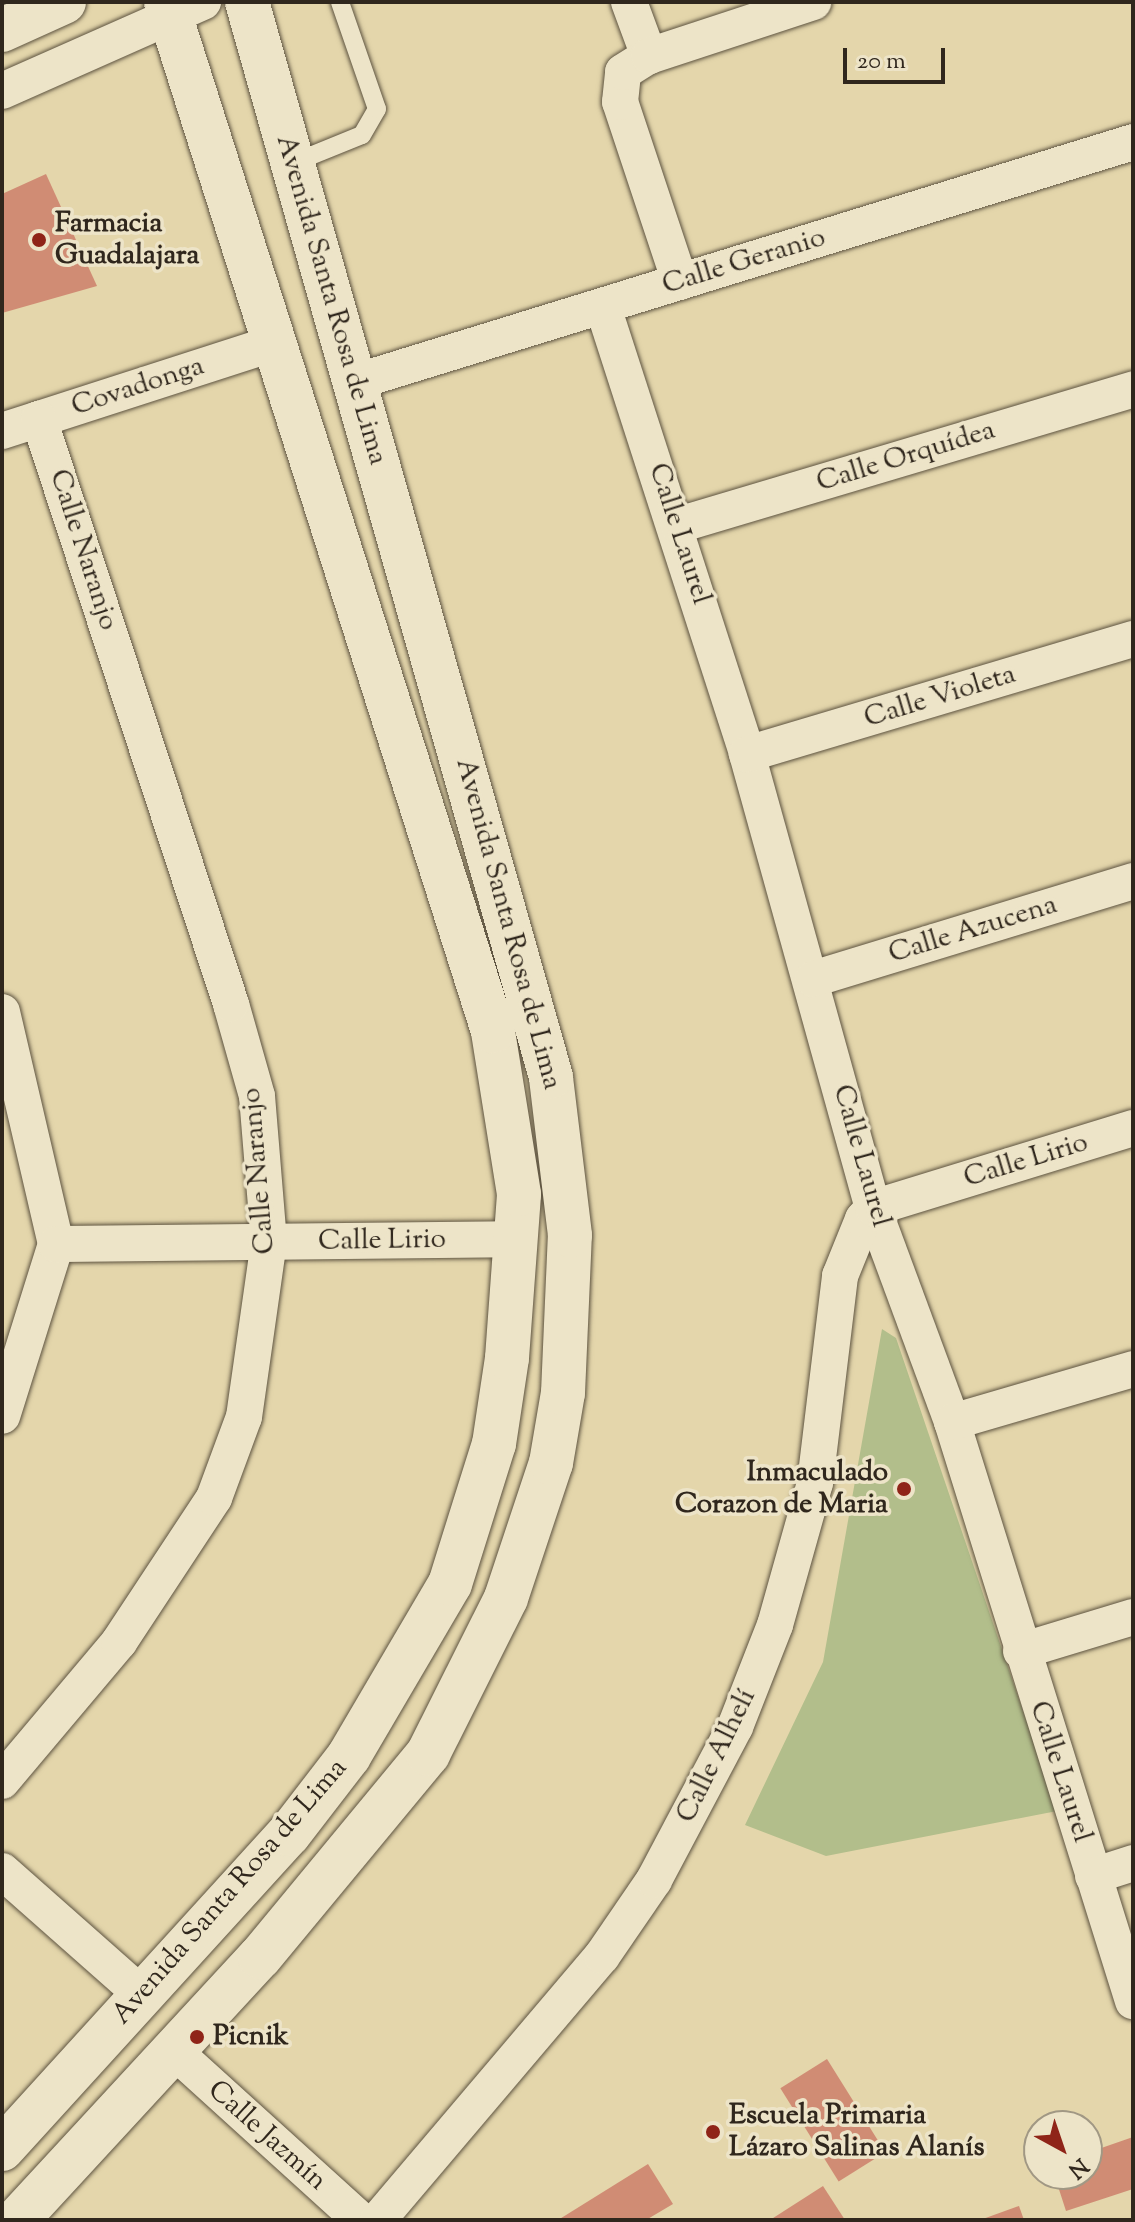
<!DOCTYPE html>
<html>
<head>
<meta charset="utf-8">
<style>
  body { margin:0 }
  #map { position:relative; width:1135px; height:2222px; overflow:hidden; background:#e4d6ab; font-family:"Sorts Mill Goudy",serif }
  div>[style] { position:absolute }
  .green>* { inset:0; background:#b2be8b }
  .building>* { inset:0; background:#d08c74; transform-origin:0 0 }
  .roads { filter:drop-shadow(0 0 2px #5d5340) drop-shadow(0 0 2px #5d5340) }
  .lane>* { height:18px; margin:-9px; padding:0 9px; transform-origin:9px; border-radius:9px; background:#ede4c8 }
  .street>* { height:36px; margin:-18px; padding:0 18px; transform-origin:18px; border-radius:18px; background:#ede4c8 }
  .secondary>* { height:44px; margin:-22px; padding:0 22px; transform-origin:22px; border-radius:22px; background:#ede4c8 }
  .dots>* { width:22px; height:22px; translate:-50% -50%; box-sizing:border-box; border:4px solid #ede4c8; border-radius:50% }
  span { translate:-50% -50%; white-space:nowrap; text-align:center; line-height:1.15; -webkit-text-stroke:7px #ede4c8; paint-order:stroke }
  .poi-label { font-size:28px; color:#30271d; font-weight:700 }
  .left { translate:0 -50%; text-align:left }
  .right { translate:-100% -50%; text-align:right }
  .street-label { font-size:28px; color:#30271d }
  .frame { position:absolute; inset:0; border:4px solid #30271d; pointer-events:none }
  .north { position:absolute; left:1023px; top:2110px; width:80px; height:80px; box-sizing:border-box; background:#ede4c8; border:2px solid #a19884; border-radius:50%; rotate:140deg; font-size:22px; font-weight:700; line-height:32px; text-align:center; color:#30271d }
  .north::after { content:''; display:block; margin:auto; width:28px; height:36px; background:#8f2418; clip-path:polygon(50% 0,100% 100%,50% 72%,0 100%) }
  .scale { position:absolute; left:843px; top:48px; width:102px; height:36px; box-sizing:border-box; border:4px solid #30271d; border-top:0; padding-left:10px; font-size:24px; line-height:28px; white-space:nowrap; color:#30271d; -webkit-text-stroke:6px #ede4c8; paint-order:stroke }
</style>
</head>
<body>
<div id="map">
  <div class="green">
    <div style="clip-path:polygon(882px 1329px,896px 1338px,1057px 1811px,826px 1856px,745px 1825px,823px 1662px)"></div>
  </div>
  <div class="building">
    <div style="clip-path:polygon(46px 174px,97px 286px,2px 313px,2px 194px)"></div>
    <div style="left:827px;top:2059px;width:110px;height:55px;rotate:58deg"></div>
    <div style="clip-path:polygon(1133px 2137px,1133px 2189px,1066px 2211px,1054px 2174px,1087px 2174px,1087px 2153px)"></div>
    <div style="clip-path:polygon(648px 2164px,673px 2204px,646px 2220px,558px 2220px)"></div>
    <div style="clip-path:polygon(823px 2186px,845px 2220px,770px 2220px)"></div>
    <div style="clip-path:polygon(1019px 2206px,1024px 2220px,980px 2220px)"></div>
  </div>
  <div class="roads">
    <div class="lane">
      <div style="left:293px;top:163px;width:74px;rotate:-22.1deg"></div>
      <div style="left:362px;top:135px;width:30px;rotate:-60deg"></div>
      <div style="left:377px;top:109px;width:113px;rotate:-109.1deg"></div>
    </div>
    <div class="street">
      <div style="left:629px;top:2px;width:58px;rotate:69.7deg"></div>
      <div style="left:2px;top:91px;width:220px;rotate:-23.9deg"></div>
      <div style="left:680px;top:282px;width:190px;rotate:-108.4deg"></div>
      <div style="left:620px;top:102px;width:30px;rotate:-84deg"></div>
      <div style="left:623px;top:72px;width:31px;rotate:-32deg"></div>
      <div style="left:649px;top:56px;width:173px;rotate:-18.2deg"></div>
      <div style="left:603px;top:307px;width:470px;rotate:72.1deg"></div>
      <div style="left:747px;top:754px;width:471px;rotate:74.5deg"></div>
      <div style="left:873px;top:1208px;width:228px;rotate:69.7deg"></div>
      <div style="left:952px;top:1422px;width:607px;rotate:72.64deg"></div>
      <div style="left:355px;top:382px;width:814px;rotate:-17.14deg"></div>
      <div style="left:2px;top:431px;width:286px;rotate:-17.9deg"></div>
      <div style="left:678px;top:525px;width:475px;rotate:-16.6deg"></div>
      <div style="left:747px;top:754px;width:403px;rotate:-16.6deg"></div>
      <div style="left:813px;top:979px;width:335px;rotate:-17deg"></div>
      <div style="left:2px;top:1012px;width:238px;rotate:76.9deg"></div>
      <div style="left:56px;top:1244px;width:180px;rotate:107.4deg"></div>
      <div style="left:56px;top:1244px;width:459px;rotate:-0.6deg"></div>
      <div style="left:952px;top:1422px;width:189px;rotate:-16.3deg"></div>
      <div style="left:1021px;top:1651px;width:117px;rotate:-16.9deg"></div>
      <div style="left:2px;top:1781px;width:182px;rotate:-49.9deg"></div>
      <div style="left:119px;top:1642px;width:173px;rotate:-56.6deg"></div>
      <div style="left:214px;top:1498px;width:86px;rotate:-69.7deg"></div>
      <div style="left:244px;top:1417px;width:177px;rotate:-81.9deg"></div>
      <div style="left:269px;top:1242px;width:146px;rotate:-94.7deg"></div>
      <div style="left:257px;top:1096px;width:96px;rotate:-105.8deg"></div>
      <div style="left:231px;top:1004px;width:616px;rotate:-108.17deg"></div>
      <div style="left:2px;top:1871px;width:187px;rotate:41.5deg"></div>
      <div style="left:1093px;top:1876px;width:42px;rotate:-18deg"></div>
      <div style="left:175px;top:2052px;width:250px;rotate:42.2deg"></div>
      <div style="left:378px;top:2220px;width:346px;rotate:-49.7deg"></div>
      <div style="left:602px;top:1956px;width:92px;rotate:-55.6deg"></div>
      <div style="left:654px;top:1880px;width:173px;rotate:-62.1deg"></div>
      <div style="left:735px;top:1727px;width:110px;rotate:-68.6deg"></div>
      <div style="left:775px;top:1625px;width:148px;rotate:-74.3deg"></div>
      <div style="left:815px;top:1483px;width:209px;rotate:-83.1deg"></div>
      <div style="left:840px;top:1276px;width:61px;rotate:-68deg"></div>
      <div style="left:863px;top:1219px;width:15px;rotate:-48deg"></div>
      <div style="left:873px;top:1208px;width:272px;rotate:-17.1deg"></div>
    </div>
    <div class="secondary">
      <div style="left:2px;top:30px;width:68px;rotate:-24.3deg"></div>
      <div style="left:2px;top:2149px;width:426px;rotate:-47.7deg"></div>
      <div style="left:289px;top:1834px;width:98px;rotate:-52.4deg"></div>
      <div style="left:349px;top:1756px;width:199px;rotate:-59.6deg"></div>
      <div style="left:450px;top:1584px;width:147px;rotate:-72.6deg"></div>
      <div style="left:494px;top:1444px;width:87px;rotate:-81.4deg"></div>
      <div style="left:507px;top:1358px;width:164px;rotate:-85.8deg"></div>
      <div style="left:519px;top:1194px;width:165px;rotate:-99.1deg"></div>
      <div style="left:493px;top:1031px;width:1080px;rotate:-107.63deg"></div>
      <div style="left:17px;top:2220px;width:358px;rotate:-47.3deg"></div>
      <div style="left:260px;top:1957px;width:264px;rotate:-50.4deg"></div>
      <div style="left:428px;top:1754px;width:174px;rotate:-63.4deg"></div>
      <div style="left:506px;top:1598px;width:142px;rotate:-71.6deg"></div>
      <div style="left:551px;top:1463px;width:71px;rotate:-80.3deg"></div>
      <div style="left:563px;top:1393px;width:158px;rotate:-87.5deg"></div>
      <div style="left:570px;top:1235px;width:159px;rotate:-96.9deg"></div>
      <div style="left:551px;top:1077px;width:1117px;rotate:-105.79deg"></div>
    </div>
  </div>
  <div class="dots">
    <div style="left:39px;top:240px;background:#8f2418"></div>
    <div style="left:904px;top:1489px;background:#8f2418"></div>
    <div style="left:197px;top:2037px;background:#8f2418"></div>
    <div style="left:713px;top:2132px;background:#8f2418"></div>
  </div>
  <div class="poi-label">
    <span class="left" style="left:55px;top:240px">Farmacia<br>Guadalajara</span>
    <span class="right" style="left:888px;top:1489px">Inmaculado<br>Corazon de Maria</span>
    <span class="left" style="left:213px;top:2037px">Picnik</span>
    <span class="left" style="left:729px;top:2132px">Escuela Primaria<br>Lázaro Salinas Alanís</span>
  </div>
  <div class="street-label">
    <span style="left:744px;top:262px;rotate:-17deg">Calle Geranio</span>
    <span style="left:331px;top:300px;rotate:74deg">Avenida Santa Rosa de Lima</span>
    <span style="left:138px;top:387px;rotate:-18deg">Covadonga</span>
    <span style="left:906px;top:457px;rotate:-17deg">Calle Orquídea</span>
    <span style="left:679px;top:534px;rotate:72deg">Calle Laurel</span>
    <span style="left:83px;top:550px;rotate:72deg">Calle Naranjo</span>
    <span style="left:940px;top:697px;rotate:-17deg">Calle Violeta</span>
    <span style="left:508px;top:924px;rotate:75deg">Avenida Santa Rosa de Lima</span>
    <span style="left:973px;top:930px;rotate:-17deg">Calle Azucena</span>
    <span style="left:861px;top:1156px;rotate:74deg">Calle Laurel</span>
    <span style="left:1026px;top:1161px;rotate:-17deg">Calle Lirio</span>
    <span style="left:259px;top:1171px;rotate:-95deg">Calle Naranjo</span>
    <span style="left:382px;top:1241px;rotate:-1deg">Calle Lirio</span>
    <span style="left:717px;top:1756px;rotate:-64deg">Calle Alhelí</span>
    <span style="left:1060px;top:1772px;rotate:72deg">Calle Laurel</span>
    <span style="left:230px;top:1892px;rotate:-49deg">Avenida Santa Rosa de Lima</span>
    <span style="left:267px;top:2136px;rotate:42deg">Calle Jazmín</span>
  </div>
  <div class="frame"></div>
  <div class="north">N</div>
  <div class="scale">20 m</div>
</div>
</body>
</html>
